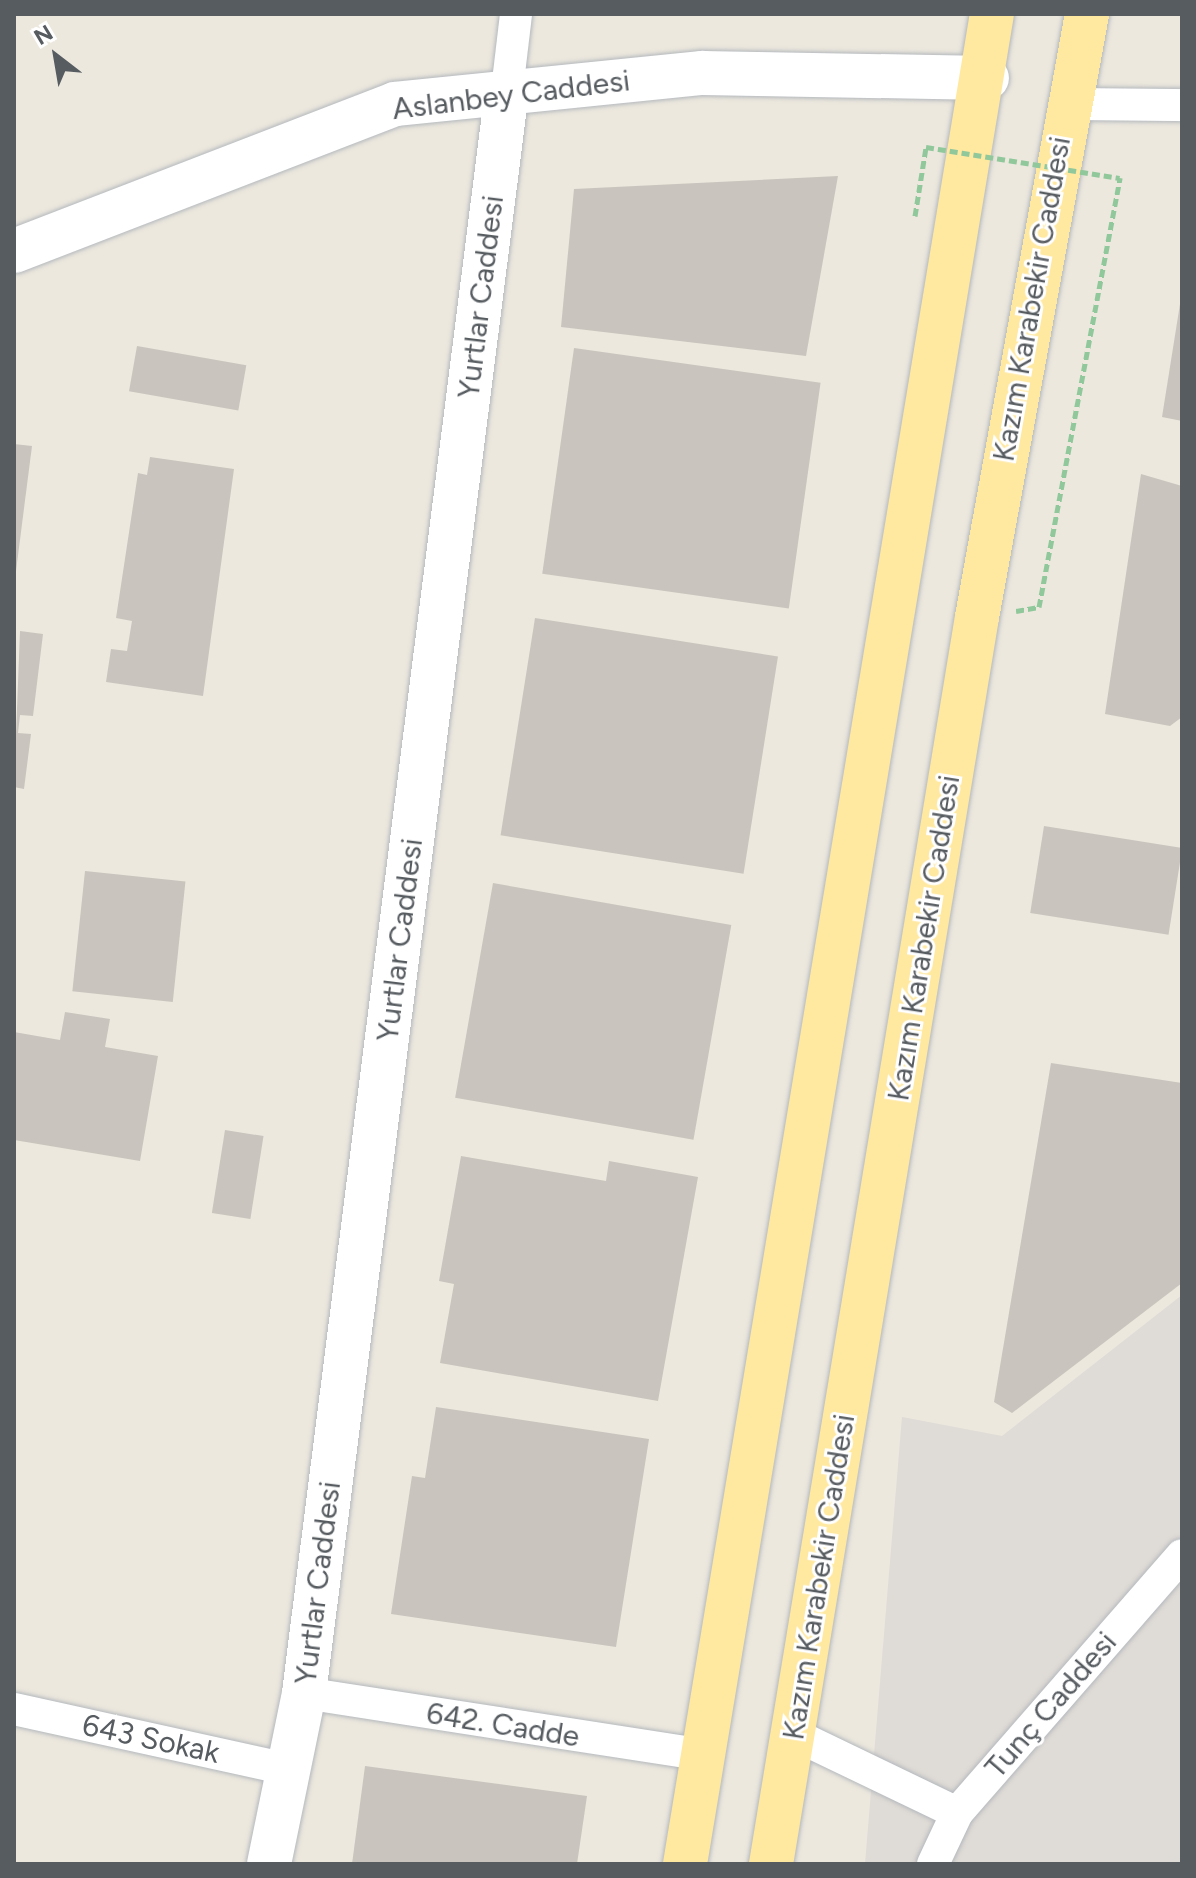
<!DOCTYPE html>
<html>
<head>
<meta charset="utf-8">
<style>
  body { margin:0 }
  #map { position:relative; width:1196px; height:1878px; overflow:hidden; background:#ece8de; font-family:Figtree,sans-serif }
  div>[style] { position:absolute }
  .industrial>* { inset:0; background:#dfdbd6 }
  .building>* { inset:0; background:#c9c4bd; transform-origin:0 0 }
  .path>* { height:5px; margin-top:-2.5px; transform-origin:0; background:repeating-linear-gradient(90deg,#91c89b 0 8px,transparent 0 12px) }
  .roads { filter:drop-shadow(0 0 2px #b4b8bd) drop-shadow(0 0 2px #b4b8bd) }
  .street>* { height:32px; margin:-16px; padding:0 16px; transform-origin:16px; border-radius:16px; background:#fff }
  .secondary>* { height:44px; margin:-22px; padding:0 22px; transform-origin:22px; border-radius:22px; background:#fff }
  .primary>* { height:44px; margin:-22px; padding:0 22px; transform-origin:22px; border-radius:22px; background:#ffe8a0 }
  .path-bridge>* { height:5px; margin-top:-2.5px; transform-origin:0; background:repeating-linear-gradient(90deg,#91c89b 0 8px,transparent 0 12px) }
  span { translate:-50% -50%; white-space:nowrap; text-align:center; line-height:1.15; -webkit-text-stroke:6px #fff; paint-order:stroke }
  .street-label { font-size:30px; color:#575c61 }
  .frame { position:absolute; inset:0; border:16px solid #575c61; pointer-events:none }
  .north { position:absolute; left:16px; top:16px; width:80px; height:80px; -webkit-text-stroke:6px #fff; paint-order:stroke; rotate:329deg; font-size:22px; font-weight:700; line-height:32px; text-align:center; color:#575c61 }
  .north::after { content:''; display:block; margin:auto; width:28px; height:36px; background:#575c61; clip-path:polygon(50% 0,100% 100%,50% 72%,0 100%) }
</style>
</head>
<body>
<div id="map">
  <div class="industrial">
    <div style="clip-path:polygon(1182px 1295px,1182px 1864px,865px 1864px,902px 1417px,1002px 1436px)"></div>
  </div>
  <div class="building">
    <div style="clip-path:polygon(838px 176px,806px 356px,561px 327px,574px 189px)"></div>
    <div style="clip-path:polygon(1180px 304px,1182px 304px,1182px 421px,1162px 417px)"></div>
    <div style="left:137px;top:346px;width:111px;height:46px;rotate:10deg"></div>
    <div style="left:574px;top:348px;width:249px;height:228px;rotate:8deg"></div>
    <div style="clip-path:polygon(14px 444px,32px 446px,16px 571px,14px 571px)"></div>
    <div style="clip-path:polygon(150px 457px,234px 469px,203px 696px,106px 682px,111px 649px,127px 651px,132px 621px,116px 618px,138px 473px,147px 475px)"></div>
    <div style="clip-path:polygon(1141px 474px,1182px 486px,1182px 717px,1170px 726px,1105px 714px)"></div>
    <div style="left:535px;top:618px;width:246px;height:220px;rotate:9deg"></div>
    <div style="clip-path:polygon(20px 631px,43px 634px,33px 716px,20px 715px,18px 733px,31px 734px,24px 789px,14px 787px)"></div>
    <div style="left:1044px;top:826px;width:140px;height:88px;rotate:9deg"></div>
    <div style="left:85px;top:871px;width:101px;height:121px;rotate:6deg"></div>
    <div style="left:493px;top:883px;width:242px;height:218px;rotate:10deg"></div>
    <div style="clip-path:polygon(65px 1012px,110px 1019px,105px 1047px,158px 1056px,140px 1161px,14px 1140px,14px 1032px,60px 1040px)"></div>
    <div style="clip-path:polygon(1051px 1063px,1182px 1083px,1182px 1283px,1012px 1413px,994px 1402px)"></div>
    <div style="left:225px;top:1130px;width:39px;height:84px;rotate:9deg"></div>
    <div style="clip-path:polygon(461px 1156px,606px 1181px,609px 1161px,698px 1177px,658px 1401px,440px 1363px,454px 1284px,439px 1281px)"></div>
    <div style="clip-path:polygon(436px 1407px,649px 1439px,616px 1647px,391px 1614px,412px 1476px,425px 1478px)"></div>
    <div style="clip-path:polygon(365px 1766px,587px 1796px,577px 1864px,352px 1864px)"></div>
  </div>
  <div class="path">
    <div style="left:915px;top:216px;width:70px;rotate:-80.9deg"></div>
    <div style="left:1016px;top:611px;width:23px;rotate:-10deg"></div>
    <div style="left:1039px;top:607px;width:437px;rotate:-79.3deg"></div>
  </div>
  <div class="roads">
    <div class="street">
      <div style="left:507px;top:90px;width:77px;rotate:-83.2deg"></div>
      <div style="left:1065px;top:104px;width:117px;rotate:0.5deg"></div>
      <div style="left:304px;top:1693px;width:404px;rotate:8.8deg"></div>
      <div style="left:14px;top:1709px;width:280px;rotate:12.4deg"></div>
      <div style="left:793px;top:1734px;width:182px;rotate:25.7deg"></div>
      <div style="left:933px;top:1864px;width:56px;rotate:-64.8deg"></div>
      <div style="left:957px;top:1813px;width:342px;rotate:-48.9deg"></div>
    </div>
    <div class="secondary">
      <div style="left:14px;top:251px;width:408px;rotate:-21.1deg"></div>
      <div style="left:395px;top:104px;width:309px;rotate:-5.8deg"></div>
      <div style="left:702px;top:73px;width:285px;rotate:1deg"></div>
      <div style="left:269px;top:1864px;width:175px;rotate:-78.4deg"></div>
      <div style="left:304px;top:1693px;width:1616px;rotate:-82.78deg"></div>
    </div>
    <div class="primary">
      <div style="left:685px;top:1864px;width:1875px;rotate:-80.58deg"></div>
      <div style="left:771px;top:1864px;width:1264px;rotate:-80.62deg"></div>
      <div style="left:977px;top:617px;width:613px;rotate:-79.66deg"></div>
    </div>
  </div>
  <div class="path-bridge">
    <div style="left:926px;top:147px;width:196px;rotate:9.1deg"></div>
  </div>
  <div class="street-label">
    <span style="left:511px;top:95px;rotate:-7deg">Aslanbey Caddesi</span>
    <span style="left:481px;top:297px;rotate:-83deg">Yurtlar Caddesi</span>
    <span style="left:1032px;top:299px;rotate:-80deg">Kazım Karabekir Caddesi</span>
    <span style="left:924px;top:938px;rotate:-81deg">Kazım Karabekir Caddesi</span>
    <span style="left:400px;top:940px;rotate:-83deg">Yurtlar Caddesi</span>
    <span style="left:819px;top:1577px;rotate:-81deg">Kazım Karabekir Caddesi</span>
    <span style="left:318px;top:1583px;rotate:-83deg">Yurtlar Caddesi</span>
    <span style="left:1051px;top:1705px;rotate:-49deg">Tunç Caddesi</span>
    <span style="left:503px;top:1725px;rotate:9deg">642. Cadde</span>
    <span style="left:151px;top:1739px;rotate:12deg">643 Sokak</span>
  </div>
  <div class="frame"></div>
  <div class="north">N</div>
</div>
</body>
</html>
